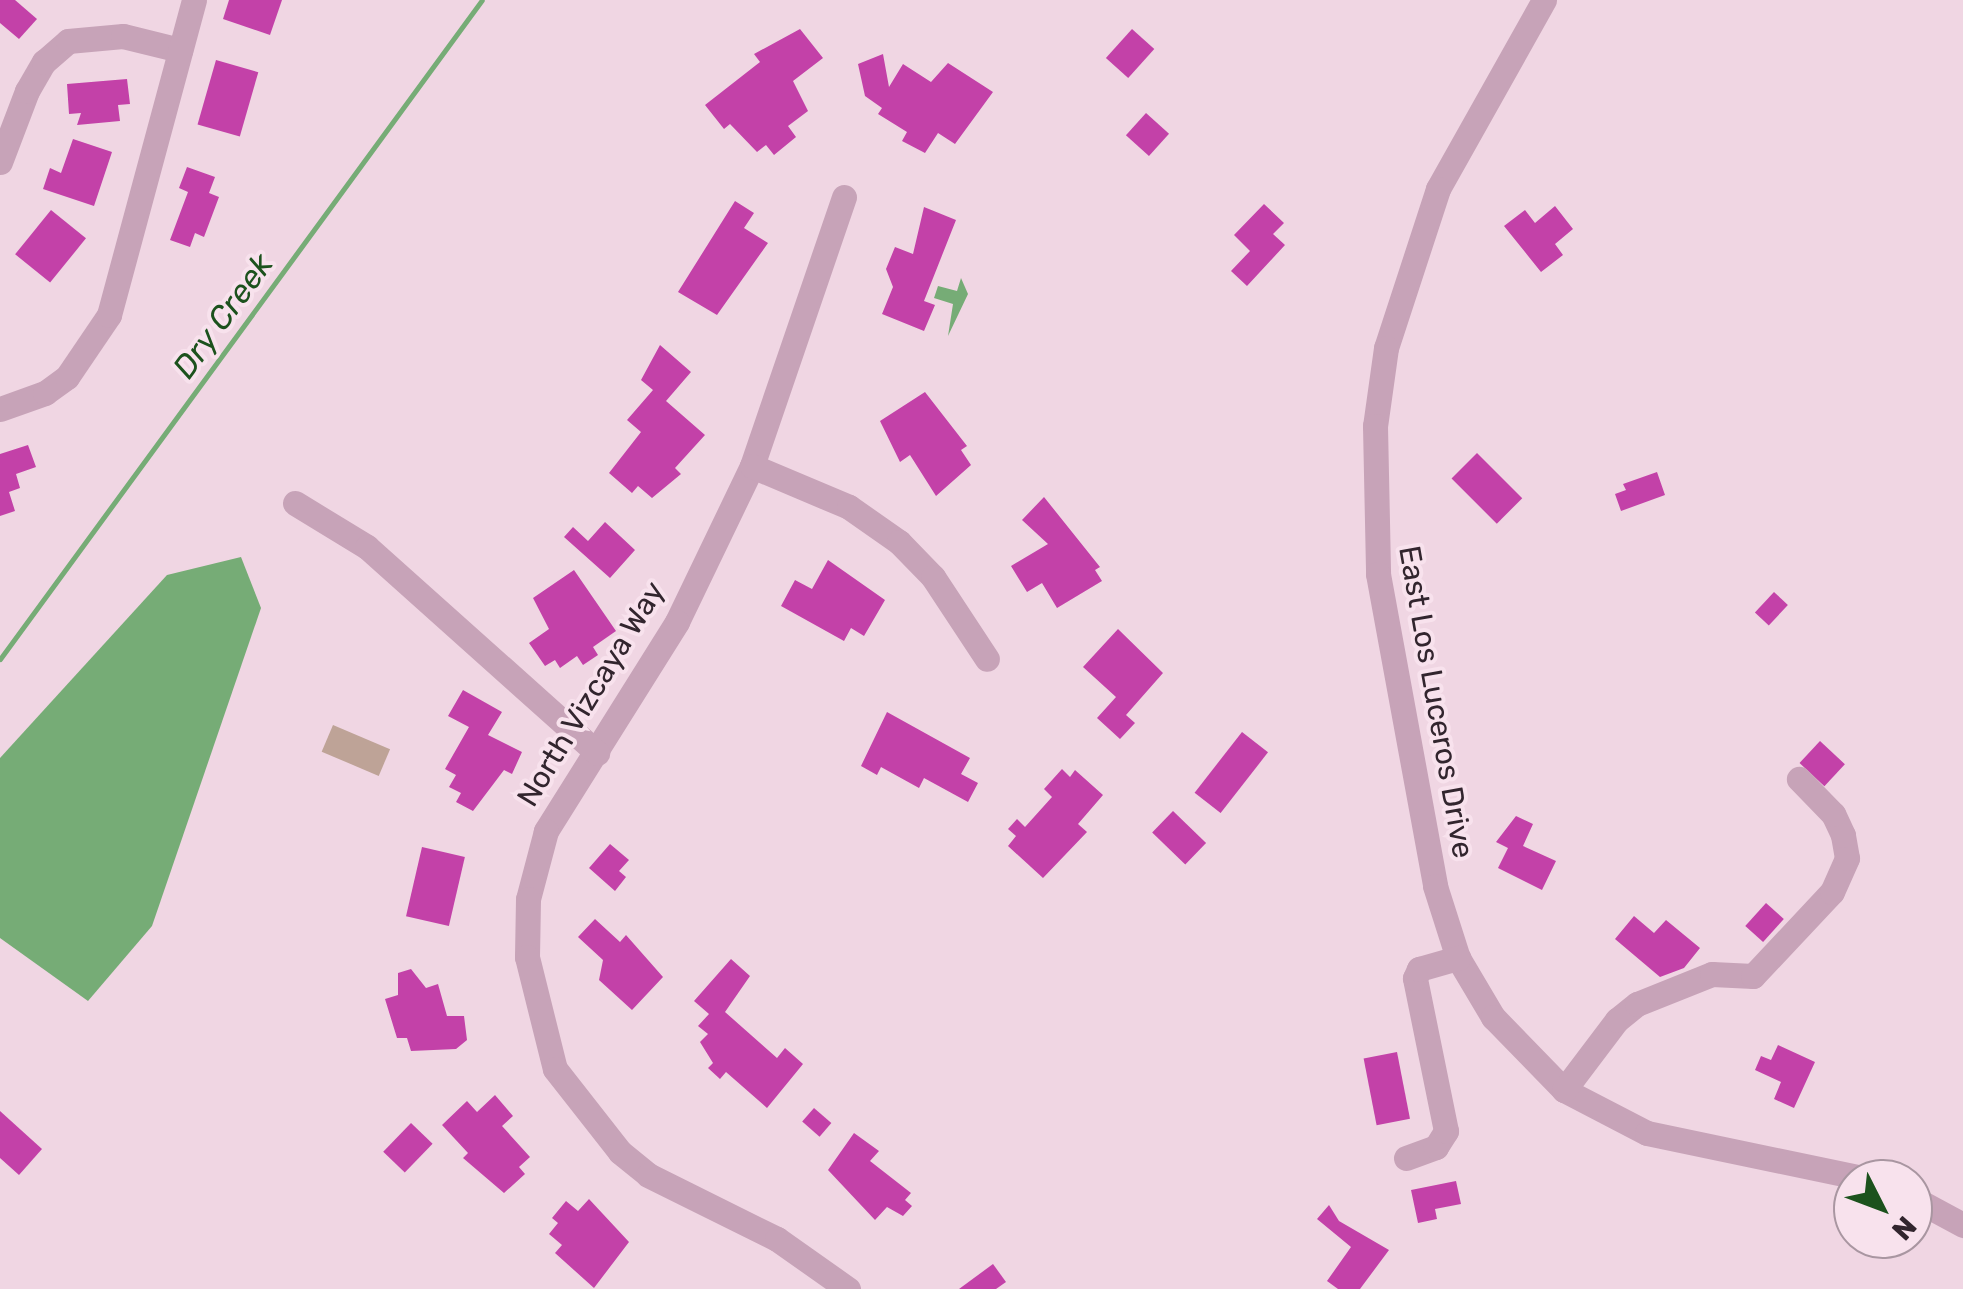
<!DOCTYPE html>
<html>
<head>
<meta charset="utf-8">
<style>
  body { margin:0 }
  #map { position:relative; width:1963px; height:1289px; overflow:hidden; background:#f0d6e3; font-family:Rubik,sans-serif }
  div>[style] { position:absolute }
  .green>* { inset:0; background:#bea397; transform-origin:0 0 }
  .water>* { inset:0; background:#76ac76 }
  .stream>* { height:5px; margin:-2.5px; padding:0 2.5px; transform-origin:2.5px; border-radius:2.5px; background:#76ac76 }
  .building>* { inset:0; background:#c341a8; transform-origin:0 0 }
  .minor>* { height:25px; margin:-12.5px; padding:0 12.5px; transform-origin:12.5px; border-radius:12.5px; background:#c7a3b8 }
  span { translate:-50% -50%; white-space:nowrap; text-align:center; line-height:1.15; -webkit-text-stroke:8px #f8e2ed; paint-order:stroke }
  .street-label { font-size:30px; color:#32252e }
  .water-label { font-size:32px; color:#1c521d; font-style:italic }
  .north { position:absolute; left:1833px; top:1159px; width:100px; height:100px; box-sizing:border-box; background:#f8e2ed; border:2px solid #a996a1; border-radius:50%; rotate:132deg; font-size:28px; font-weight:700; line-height:40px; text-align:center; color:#32252e }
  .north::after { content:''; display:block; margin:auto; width:35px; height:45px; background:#1c521d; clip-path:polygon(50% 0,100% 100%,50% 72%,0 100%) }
</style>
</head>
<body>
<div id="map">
  <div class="green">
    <div style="left:333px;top:725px;width:62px;height:29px;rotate:23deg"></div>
  </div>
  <div class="water">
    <div style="clip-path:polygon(961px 278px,968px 294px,948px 336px,953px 304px,934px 298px,938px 286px,957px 291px)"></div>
    <div style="clip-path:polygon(241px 557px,261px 608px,152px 926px,88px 1001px,0 938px,0 758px,167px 575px)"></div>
  </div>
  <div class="stream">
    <div style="left:0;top:659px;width:816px;rotate:-53.82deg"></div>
  </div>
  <div class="building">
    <div style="clip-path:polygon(0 0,15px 0,37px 19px,19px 39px,0 23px)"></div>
    <div style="clip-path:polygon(229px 0,282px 0,270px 35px,223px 19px)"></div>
    <div style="clip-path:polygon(800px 29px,823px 58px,793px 81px,808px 111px,788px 126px,796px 137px,774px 155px,766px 145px,757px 152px,730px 124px,724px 129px,705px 105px,760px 62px,754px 54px)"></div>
    <div style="left:1132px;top:29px;width:30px;height:39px;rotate:42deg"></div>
    <div style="clip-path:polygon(883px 54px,889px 87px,903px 64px,931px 82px,948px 63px,993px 92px,955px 144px,938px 133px,925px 153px,902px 141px,907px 132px,878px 114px,882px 108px,865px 96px,858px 64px)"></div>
    <div style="left:216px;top:60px;width:44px;height:67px;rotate:16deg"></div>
    <div style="clip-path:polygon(127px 79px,130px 104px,118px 105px,120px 121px,77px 125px,81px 113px,69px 114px,67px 84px)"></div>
    <div style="left:1146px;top:113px;width:31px;height:30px;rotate:42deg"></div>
    <div style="clip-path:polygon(73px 139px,112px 152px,94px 206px,43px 189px,50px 168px,61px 173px)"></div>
    <div style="clip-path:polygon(187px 167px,215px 177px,209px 193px,219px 197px,204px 237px,195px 233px,190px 247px,170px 240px,188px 192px,179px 188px)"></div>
    <div style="clip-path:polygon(735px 201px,754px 213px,744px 228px,768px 243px,717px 315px,678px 292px)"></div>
    <div style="clip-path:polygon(1264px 204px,1284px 223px,1273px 234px,1285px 245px,1247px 286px,1231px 271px,1250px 251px,1234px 235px)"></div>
    <div style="clip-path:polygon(1555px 206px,1573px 229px,1555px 244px,1563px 255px,1541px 272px,1504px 226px,1525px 210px,1535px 223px)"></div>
    <div style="clip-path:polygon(924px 207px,956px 220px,924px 301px,935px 305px,924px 331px,882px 314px,893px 287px,886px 269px,895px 247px,913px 254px)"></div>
    <div style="left:51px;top:210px;width:45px;height:57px;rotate:39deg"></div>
    <div style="clip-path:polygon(660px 345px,691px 372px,666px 401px,705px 435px,675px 468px,681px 474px,652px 498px,638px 486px,632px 493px,609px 473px,641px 432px,627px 420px,653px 390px,641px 380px)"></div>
    <div style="clip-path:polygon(925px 392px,967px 446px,961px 450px,971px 465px,936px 496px,910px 455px,900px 462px,880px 421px)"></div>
    <div style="clip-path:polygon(28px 445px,36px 467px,16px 474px,20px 488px,9px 492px,15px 511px,0 516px,0 454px)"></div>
    <div style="left:1477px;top:453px;width:64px;height:36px;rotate:45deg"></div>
    <div style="clip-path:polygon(1657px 472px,1665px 495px,1621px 511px,1615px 494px,1626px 490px,1623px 484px)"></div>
    <div style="clip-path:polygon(1044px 497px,1100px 567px,1095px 570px,1102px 581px,1057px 608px,1042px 583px,1027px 592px,1011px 566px,1048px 544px,1022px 520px)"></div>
    <div style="clip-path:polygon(605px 522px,635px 550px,610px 578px,564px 537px,573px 527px,588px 541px)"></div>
    <div style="clip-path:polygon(828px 560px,885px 600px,864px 636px,851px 628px,844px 641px,781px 606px,795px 580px,812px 589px)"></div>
    <div style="clip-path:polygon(574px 570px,616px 631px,593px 647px,598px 655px,583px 665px,577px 656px,560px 668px,555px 660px,545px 666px,529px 643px,549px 629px,533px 598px)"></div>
    <div style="left:1774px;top:592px;width:19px;height:28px;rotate:43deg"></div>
    <div style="clip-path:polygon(1118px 629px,1163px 673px,1126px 715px,1135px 723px,1120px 739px,1097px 718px,1116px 697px,1083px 667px)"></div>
    <div style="clip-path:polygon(463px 690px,502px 712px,488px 735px,522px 752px,512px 774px,504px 770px,473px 811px,456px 802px,461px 793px,449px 787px,456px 775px,445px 769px,469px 727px,448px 716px)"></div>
    <div style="clip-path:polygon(887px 712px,970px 758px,961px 774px,978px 783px,968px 802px,924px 778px,919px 788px,881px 767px,877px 775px,861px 766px)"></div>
    <div style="left:1242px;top:732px;width:33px;height:77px;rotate:38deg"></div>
    <div style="left:1820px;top:741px;width:34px;height:30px;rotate:43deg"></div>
    <div style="clip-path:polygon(1062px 769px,1070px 777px,1075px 770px,1103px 795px,1078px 824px,1087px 832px,1043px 878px,1008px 846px,1016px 836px,1008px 829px,1017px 819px,1025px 827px,1052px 797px,1044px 789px)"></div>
    <div style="left:1173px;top:811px;width:46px;height:30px;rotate:44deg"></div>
    <div style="clip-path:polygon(1516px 816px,1533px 824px,1523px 846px,1556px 861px,1542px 890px,1498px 868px,1508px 848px,1496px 842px)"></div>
    <div style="clip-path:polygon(610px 844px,629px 860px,619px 871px,626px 877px,615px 891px,589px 868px)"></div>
    <div style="left:422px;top:847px;width:44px;height:71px;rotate:13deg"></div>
    <div style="left:1766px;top:903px;width:24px;height:31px;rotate:42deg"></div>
    <div style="clip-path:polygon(1634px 916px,1654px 933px,1666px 920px,1700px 948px,1684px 968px,1660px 977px,1615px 939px)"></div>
    <div style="clip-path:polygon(595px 919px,620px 942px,626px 935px,663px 977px,632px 1010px,599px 980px,603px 960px,578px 937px)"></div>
    <div style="clip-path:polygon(731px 959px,750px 976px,725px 1012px,777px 1058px,785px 1048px,803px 1064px,767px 1108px,726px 1072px,720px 1079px,708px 1068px,713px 1063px,700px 1042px,708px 1034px,698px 1026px,709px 1014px,694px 1001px)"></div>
    <div style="clip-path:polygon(411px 969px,426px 988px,438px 984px,447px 1016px,464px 1016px,467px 1040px,456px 1049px,411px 1051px,407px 1038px,397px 1038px,385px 999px,398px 995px,398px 973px)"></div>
    <div style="clip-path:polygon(1778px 1045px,1815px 1062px,1794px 1108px,1774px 1099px,1781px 1082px,1755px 1070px,1761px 1056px,1771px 1060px)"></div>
    <div style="left:1397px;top:1052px;width:68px;height:34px;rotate:79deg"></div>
    <div style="clip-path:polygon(495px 1095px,513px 1116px,502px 1126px,530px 1157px,519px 1167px,525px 1174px,504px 1193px,463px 1158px,468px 1153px,442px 1125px,467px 1101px,477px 1112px)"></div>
    <div style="left:814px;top:1108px;width:23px;height:18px;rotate:41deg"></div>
    <div style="clip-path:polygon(0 1111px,42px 1149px,19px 1175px,0 1158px)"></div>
    <div style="left:411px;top:1123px;width:30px;height:40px;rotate:44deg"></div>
    <div style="clip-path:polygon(854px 1133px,879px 1151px,870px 1161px,911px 1193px,905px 1200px,912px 1206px,903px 1216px,887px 1207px,875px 1220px,828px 1170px)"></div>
    <div style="clip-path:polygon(1456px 1181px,1461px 1204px,1435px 1209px,1437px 1219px,1418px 1223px,1411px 1190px)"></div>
    <div style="clip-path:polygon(589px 1199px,629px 1242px,594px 1288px,555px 1253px,562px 1245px,549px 1234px,558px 1223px,552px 1218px,566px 1201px,578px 1211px)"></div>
    <div style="clip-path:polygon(1329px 1205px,1339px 1221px,1389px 1250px,1360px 1289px,1338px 1289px,1327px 1281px,1351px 1247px,1317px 1219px)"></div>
    <div style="clip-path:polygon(993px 1264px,1006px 1282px,996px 1289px,959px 1289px)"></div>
  </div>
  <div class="minor">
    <div style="left:1544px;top:0;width:217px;rotate:119.3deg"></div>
    <div style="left:1438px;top:189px;width:167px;rotate:108.1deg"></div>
    <div style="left:1386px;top:348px;width:79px;rotate:98deg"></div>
    <div style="left:1375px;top:426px;width:148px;rotate:88.8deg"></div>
    <div style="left:1378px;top:574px;width:317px;rotate:79.6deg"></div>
    <div style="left:1435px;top:886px;width:76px;rotate:72.3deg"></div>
    <div style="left:1458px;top:958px;width:69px;rotate:59.3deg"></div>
    <div style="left:1493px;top:1017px;width:102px;rotate:45.8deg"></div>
    <div style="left:1564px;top:1090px;width:93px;rotate:27.4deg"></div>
    <div style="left:1647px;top:1133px;width:225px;rotate:11.8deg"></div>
    <div style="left:0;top:162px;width:76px;rotate:-69.2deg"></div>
    <div style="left:27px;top:91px;width:34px;rotate:-60deg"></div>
    <div style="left:44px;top:62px;width:32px;rotate:-41deg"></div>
    <div style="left:68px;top:41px;width:55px;rotate:-5.2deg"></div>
    <div style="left:123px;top:36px;width:59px;rotate:13.8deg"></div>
    <div style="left:844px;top:197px;width:284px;rotate:108.9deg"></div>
    <div style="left:752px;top:466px;width:173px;rotate:115.7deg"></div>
    <div style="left:677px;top:622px;width:247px;rotate:122.1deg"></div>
    <div style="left:546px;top:831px;width:70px;rotate:104.8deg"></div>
    <div style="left:528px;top:899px;width:58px;rotate:91deg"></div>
    <div style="left:527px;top:957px;width:115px;rotate:76deg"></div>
    <div style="left:555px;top:1069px;width:105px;rotate:51.9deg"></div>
    <div style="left:620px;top:1152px;width:36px;rotate:39deg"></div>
    <div style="left:648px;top:1175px;width:144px;rotate:26.4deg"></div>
    <div style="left:777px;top:1239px;width:87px;rotate:35.2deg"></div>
    <div style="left:0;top:409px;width:48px;rotate:-19.6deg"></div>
    <div style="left:45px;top:393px;width:27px;rotate:-36deg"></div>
    <div style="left:67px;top:377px;width:75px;rotate:-55.9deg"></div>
    <div style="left:109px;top:315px;width:326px;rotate:-74.9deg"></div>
    <div style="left:752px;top:466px;width:105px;rotate:22.9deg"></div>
    <div style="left:849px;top:507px;width:61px;rotate:35deg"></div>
    <div style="left:899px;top:542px;width:49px;rotate:45.8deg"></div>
    <div style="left:933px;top:577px;width:98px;rotate:56.6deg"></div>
    <div style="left:295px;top:503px;width:84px;rotate:31.4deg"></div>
    <div style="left:367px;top:547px;width:309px;rotate:41.8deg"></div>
    <div style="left:1564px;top:1090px;width:88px;rotate:-52.9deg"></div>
    <div style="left:1617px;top:1020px;width:26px;rotate:-39deg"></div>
    <div style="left:1637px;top:1004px;width:81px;rotate:-21.8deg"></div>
    <div style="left:1712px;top:974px;width:41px;rotate:2.8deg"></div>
    <div style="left:1753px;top:976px;width:115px;rotate:-46.8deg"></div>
    <div style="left:1832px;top:892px;width:37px;rotate:-66deg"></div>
    <div style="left:1847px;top:858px;width:23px;rotate:-100deg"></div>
    <div style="left:1843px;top:835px;width:23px;rotate:-115deg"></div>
    <div style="left:1833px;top:814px;width:49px;rotate:-134.2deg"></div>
    <div style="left:1406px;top:1158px;width:32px;rotate:-20deg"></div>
    <div style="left:1436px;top:1147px;width:19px;rotate:-58deg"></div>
    <div style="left:1446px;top:1131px;width:156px;rotate:-101.5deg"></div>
    <div style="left:1415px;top:978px;width:10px;rotate:-66deg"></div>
    <div style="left:1419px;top:969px;width:41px;rotate:-15.8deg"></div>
    <div style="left:1913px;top:1198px;width:57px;rotate:28.4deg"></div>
  </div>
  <div class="street-label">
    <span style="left:591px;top:694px;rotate:-59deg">North Vizcaya Way</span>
    <span style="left:1436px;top:702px;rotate:80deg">East Los Luceros Drive</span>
  </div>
  <div class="water-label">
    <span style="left:223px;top:316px;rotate:-54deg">Dry Creek</span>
  </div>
  <div class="north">N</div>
</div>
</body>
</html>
